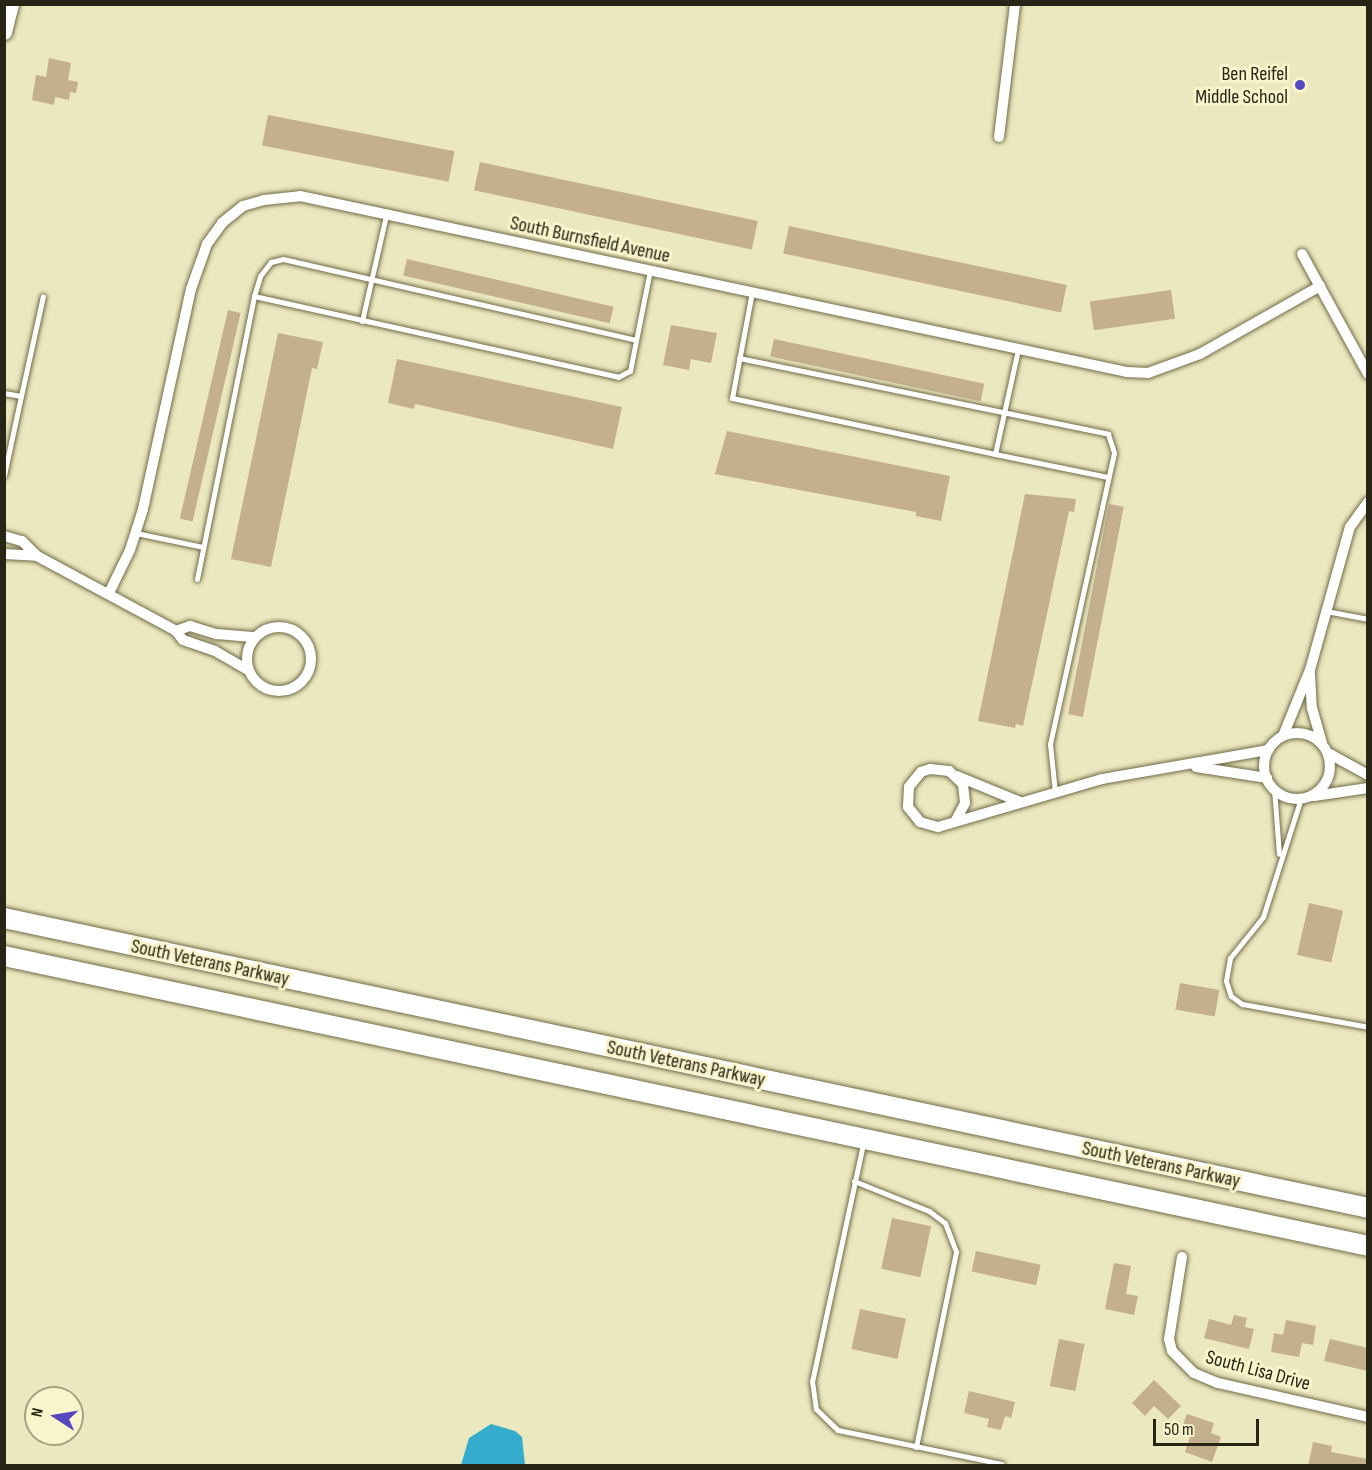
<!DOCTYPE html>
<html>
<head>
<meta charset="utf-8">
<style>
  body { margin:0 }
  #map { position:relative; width:1372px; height:1470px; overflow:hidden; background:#ebe7be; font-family:"Sofia Sans Condensed",sans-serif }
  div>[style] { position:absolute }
  .water>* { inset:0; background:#35abce }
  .building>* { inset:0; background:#c4b08d; transform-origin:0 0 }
  .roads { filter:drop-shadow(0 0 2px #716c48) drop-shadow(0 0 2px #716c48) }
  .lane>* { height:5px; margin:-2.5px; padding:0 2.5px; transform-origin:2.5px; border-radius:2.5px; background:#fff }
  .street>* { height:10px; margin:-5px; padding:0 5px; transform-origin:5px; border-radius:5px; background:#fff }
  .street>.ring { margin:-5px; padding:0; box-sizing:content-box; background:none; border:10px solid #fff; border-radius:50% }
  .secondary>* { height:15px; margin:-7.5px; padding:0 7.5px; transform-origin:7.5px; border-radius:7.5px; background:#fff }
  .highway>* { height:20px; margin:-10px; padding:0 10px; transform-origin:10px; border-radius:10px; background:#fff }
  .dots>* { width:16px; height:16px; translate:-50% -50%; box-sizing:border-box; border:3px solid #f9f4cb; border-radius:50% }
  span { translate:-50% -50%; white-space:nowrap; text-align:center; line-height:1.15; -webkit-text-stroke:6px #f9f4cb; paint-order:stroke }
  .poi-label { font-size:20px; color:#272516 }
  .right { translate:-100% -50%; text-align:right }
  .street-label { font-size:20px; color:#272516 }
  .frame { position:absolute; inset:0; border:6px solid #272516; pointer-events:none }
  .north { position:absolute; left:24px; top:1386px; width:60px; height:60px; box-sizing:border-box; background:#f9f4cb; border:2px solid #a5a183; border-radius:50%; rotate:282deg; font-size:16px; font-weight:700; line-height:24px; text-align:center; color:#272516 }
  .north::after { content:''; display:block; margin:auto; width:21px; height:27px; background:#5447bf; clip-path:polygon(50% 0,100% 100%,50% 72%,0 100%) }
  .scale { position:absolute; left:1153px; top:1419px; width:106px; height:27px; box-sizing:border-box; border:3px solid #272516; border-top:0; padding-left:8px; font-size:18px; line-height:21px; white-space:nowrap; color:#272516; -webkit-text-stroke:4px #f9f4cb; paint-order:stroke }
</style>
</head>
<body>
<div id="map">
  <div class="water">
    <div style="clip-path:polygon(491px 1424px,515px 1431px,522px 1437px,525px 1465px,461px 1465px,469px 1438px)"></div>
  </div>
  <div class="building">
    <div style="clip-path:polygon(49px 58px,71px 63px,68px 80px,78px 82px,76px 93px,70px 92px,69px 100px,55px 97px,54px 105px,32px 100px,36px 75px,46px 77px)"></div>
    <div style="left:268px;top:115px;width:190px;height:31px;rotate:11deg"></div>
    <div style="left:480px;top:162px;width:284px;height:29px;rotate:12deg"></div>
    <div style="left:789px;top:226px;width:284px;height:28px;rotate:12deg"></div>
    <div style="left:407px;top:259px;width:212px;height:17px;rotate:13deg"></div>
    <div style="left:1171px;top:290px;width:29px;height:82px;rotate:82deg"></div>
    <div style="left:228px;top:310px;width:13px;height:214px;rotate:13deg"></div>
    <div style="clip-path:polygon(671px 325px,717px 333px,711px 363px,691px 359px,689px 370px,663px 365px)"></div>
    <div style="clip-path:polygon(278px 333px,323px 342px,317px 369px,312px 368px,271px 567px,231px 559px)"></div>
    <div style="left:774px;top:339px;width:215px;height:18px;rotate:12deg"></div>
    <div style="clip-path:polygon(397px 359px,622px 407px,613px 449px,415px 404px,414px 409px,388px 403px)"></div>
    <div style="clip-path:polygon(727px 431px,950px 476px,941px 521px,916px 516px,916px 512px,715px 474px)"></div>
    <div style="clip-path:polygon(1025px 494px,1076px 499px,1074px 512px,1069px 511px,1023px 726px,1016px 724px,1015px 728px,978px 721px)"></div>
    <div style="left:1109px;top:504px;width:15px;height:214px;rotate:11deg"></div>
    <div style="left:1309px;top:903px;width:35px;height:53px;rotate:13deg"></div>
    <div style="left:1180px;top:983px;width:40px;height:27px;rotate:10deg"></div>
    <div style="left:892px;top:1218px;width:40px;height:52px;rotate:12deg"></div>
    <div style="left:976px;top:1251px;width:66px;height:21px;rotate:12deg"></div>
    <div style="clip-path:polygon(1114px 1263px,1131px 1266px,1126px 1294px,1138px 1296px,1134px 1315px,1105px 1309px)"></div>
    <div style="left:860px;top:1309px;width:47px;height:41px;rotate:12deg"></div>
    <div style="clip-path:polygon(1234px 1315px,1247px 1318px,1245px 1327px,1254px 1329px,1249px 1349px,1204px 1338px,1209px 1319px,1231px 1325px)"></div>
    <div style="clip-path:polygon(1286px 1320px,1316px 1326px,1313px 1345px,1302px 1343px,1299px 1357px,1271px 1352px,1274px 1333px,1283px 1335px)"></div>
    <div style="left:1059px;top:1339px;width:26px;height:48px;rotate:11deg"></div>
    <div style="clip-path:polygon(1330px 1339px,1368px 1348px,1368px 1371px,1324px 1361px)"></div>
    <div style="clip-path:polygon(1154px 1380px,1181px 1406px,1168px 1419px,1154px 1406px,1145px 1416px,1132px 1403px)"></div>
    <div style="clip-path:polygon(969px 1391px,1015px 1402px,1011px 1418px,1005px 1416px,1001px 1430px,987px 1427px,989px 1419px,964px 1413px)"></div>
    <div style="clip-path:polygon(1187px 1414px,1214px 1423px,1211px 1433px,1221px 1437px,1212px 1462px,1185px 1452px,1190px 1437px,1180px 1433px)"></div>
    <div style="clip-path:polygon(1313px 1442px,1332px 1446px,1331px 1452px,1368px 1459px,1368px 1466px,1308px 1466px)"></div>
  </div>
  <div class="roads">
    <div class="lane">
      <div style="left:752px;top:292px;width:108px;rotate:100.7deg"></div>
      <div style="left:732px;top:398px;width:269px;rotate:12deg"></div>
      <div style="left:995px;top:454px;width:107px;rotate:-77.6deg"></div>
      <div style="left:254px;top:296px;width:21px;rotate:-73deg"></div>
      <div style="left:260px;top:276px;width:18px;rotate:-52deg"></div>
      <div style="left:271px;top:262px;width:12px;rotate:-14deg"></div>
      <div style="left:283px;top:259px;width:362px;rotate:12.9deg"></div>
      <div style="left:362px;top:321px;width:109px;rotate:-77.2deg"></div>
      <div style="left:739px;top:358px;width:377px;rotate:11.6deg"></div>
      <div style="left:1108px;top:434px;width:20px;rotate:72deg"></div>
      <div style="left:1114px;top:453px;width:298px;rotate:102.4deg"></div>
      <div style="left:1050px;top:744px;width:48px;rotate:84.1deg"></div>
      <div style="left:4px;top:393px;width:17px;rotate:10deg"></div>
      <div style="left:21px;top:396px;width:81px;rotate:102.1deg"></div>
      <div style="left:21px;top:396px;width:102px;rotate:-77.6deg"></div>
      <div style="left:995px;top:454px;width:115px;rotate:11.5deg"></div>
      <div style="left:136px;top:533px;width:68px;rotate:11.8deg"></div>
      <div style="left:197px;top:579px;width:289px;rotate:-78.6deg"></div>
      <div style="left:254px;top:296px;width:373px;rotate:12.5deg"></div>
      <div style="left:618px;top:377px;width:13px;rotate:-27deg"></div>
      <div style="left:630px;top:371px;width:103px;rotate:-78.8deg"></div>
      <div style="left:1326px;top:611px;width:43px;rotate:10.8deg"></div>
      <div style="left:1274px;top:789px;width:65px;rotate:85.6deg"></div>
      <div style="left:1301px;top:798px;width:125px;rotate:107.7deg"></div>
      <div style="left:1263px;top:917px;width:53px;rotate:128.8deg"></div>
      <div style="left:1230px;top:958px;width:23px;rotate:100deg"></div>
      <div style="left:1226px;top:981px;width:16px;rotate:72deg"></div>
      <div style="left:1231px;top:996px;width:14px;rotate:36deg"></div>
      <div style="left:1242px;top:1004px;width:128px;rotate:10.3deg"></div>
      <div style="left:863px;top:1144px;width:242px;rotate:102.1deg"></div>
      <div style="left:812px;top:1381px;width:28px;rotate:82deg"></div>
      <div style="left:816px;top:1409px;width:30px;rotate:44deg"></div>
      <div style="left:838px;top:1430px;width:167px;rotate:11.7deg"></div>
      <div style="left:854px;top:1181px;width:81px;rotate:21.8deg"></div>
      <div style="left:929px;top:1211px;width:20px;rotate:37deg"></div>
      <div style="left:945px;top:1223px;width:31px;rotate:69deg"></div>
      <div style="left:956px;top:1252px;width:199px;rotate:101.6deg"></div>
    </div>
    <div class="street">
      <div style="left:999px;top:137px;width:134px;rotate:-83.1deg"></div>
      <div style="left:1302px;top:254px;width:137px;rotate:61.2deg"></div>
      <div style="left:4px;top:536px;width:19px;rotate:16deg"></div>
      <div style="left:22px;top:541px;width:21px;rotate:45deg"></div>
      <div style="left:37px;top:556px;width:158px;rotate:28.3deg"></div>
      <div style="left:176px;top:631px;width:11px;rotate:52deg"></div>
      <div style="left:183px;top:640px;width:34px;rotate:19deg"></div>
      <div style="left:215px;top:651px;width:39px;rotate:30deg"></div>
      <div style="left:4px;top:554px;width:33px;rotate:3deg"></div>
      <div style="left:109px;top:593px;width:48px;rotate:-64deg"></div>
      <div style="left:130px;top:550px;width:43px;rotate:-72.4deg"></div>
      <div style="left:143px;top:509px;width:225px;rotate:-77.7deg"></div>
      <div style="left:191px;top:289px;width:48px;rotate:-70.4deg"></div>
      <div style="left:207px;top:244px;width:26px;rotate:-54deg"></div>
      <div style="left:222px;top:223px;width:27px;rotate:-39deg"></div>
      <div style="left:243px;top:206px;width:22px;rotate:-16deg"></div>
      <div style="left:264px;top:200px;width:36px;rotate:-6deg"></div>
      <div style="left:300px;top:196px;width:846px;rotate:12.01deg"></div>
      <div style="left:1127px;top:372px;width:21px;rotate:3deg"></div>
      <div style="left:1148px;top:373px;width:55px;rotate:-20.1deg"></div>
      <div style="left:1200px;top:354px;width:138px;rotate:-29.5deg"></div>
      <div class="ring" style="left:247px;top:627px;width:54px;height:54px"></div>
      <div style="left:176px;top:631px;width:15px;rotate:-20deg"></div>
      <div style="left:190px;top:626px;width:28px;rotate:17deg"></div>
      <div style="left:217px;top:634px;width:38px;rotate:5deg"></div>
      <div style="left:1310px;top:674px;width:34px;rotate:87deg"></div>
      <div style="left:1312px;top:708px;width:36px;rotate:74deg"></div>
      <div class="ring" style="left:1264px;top:733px;width:56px;height:56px"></div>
      <div style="left:1283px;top:736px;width:71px;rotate:-67.8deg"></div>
      <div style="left:1310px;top:670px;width:148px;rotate:-74.4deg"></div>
      <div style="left:1350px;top:527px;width:31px;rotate:-54deg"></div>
      <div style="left:1328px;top:753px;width:46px;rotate:28.8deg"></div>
      <div style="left:1196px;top:767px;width:72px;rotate:8.8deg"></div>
      <div style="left:957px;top:776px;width:68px;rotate:22.4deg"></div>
      <div style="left:1314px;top:796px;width:55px;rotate:-8.4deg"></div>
      <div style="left:956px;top:820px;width:19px;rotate:-62deg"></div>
      <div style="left:965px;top:803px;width:19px;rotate:-96deg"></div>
      <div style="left:963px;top:784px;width:19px;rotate:-137deg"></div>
      <div style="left:949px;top:771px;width:19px;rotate:-174deg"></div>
      <div style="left:930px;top:769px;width:9px;rotate:162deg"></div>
      <div style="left:921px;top:772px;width:19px;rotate:129deg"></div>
      <div style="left:909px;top:787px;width:20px;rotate:93deg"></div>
      <div style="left:908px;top:807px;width:19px;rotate:51deg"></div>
      <div style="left:920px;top:822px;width:19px;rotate:16deg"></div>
      <div style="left:938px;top:827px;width:171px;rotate:-16.3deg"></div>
      <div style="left:1102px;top:779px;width:169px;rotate:-9.9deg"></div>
      <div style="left:1182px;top:1257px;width:83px;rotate:99deg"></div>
      <div style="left:1169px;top:1339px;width:12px;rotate:76deg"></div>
      <div style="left:1172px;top:1351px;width:31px;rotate:45deg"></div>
      <div style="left:1194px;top:1373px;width:26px;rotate:23deg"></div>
      <div style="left:1218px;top:1383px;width:154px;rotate:12.8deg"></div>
    </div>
    <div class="secondary">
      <div style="left:4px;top:32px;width:29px;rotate:-76deg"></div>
    </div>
    <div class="highway">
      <div style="left:4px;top:918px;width:1394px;rotate:12deg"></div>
      <div style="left:4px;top:956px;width:1394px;rotate:12deg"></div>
    </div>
  </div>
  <div class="dots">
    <div style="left:1300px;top:85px;background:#5447bf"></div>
  </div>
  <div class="poi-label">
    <span class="right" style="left:1288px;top:86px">Ben Reifel<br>Middle School</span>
  </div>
  <div class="street-label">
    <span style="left:590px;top:240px;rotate:12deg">South Burnsfield Avenue</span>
    <span style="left:210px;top:963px;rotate:12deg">South Veterans Parkway</span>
    <span style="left:686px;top:1064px;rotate:12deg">South Veterans Parkway</span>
    <span style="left:1161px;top:1165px;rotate:12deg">South Veterans Parkway</span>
    <span style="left:1258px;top:1371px;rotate:15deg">South Lisa Drive</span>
  </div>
  <div class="frame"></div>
  <div class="north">N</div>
  <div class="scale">50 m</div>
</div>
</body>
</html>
